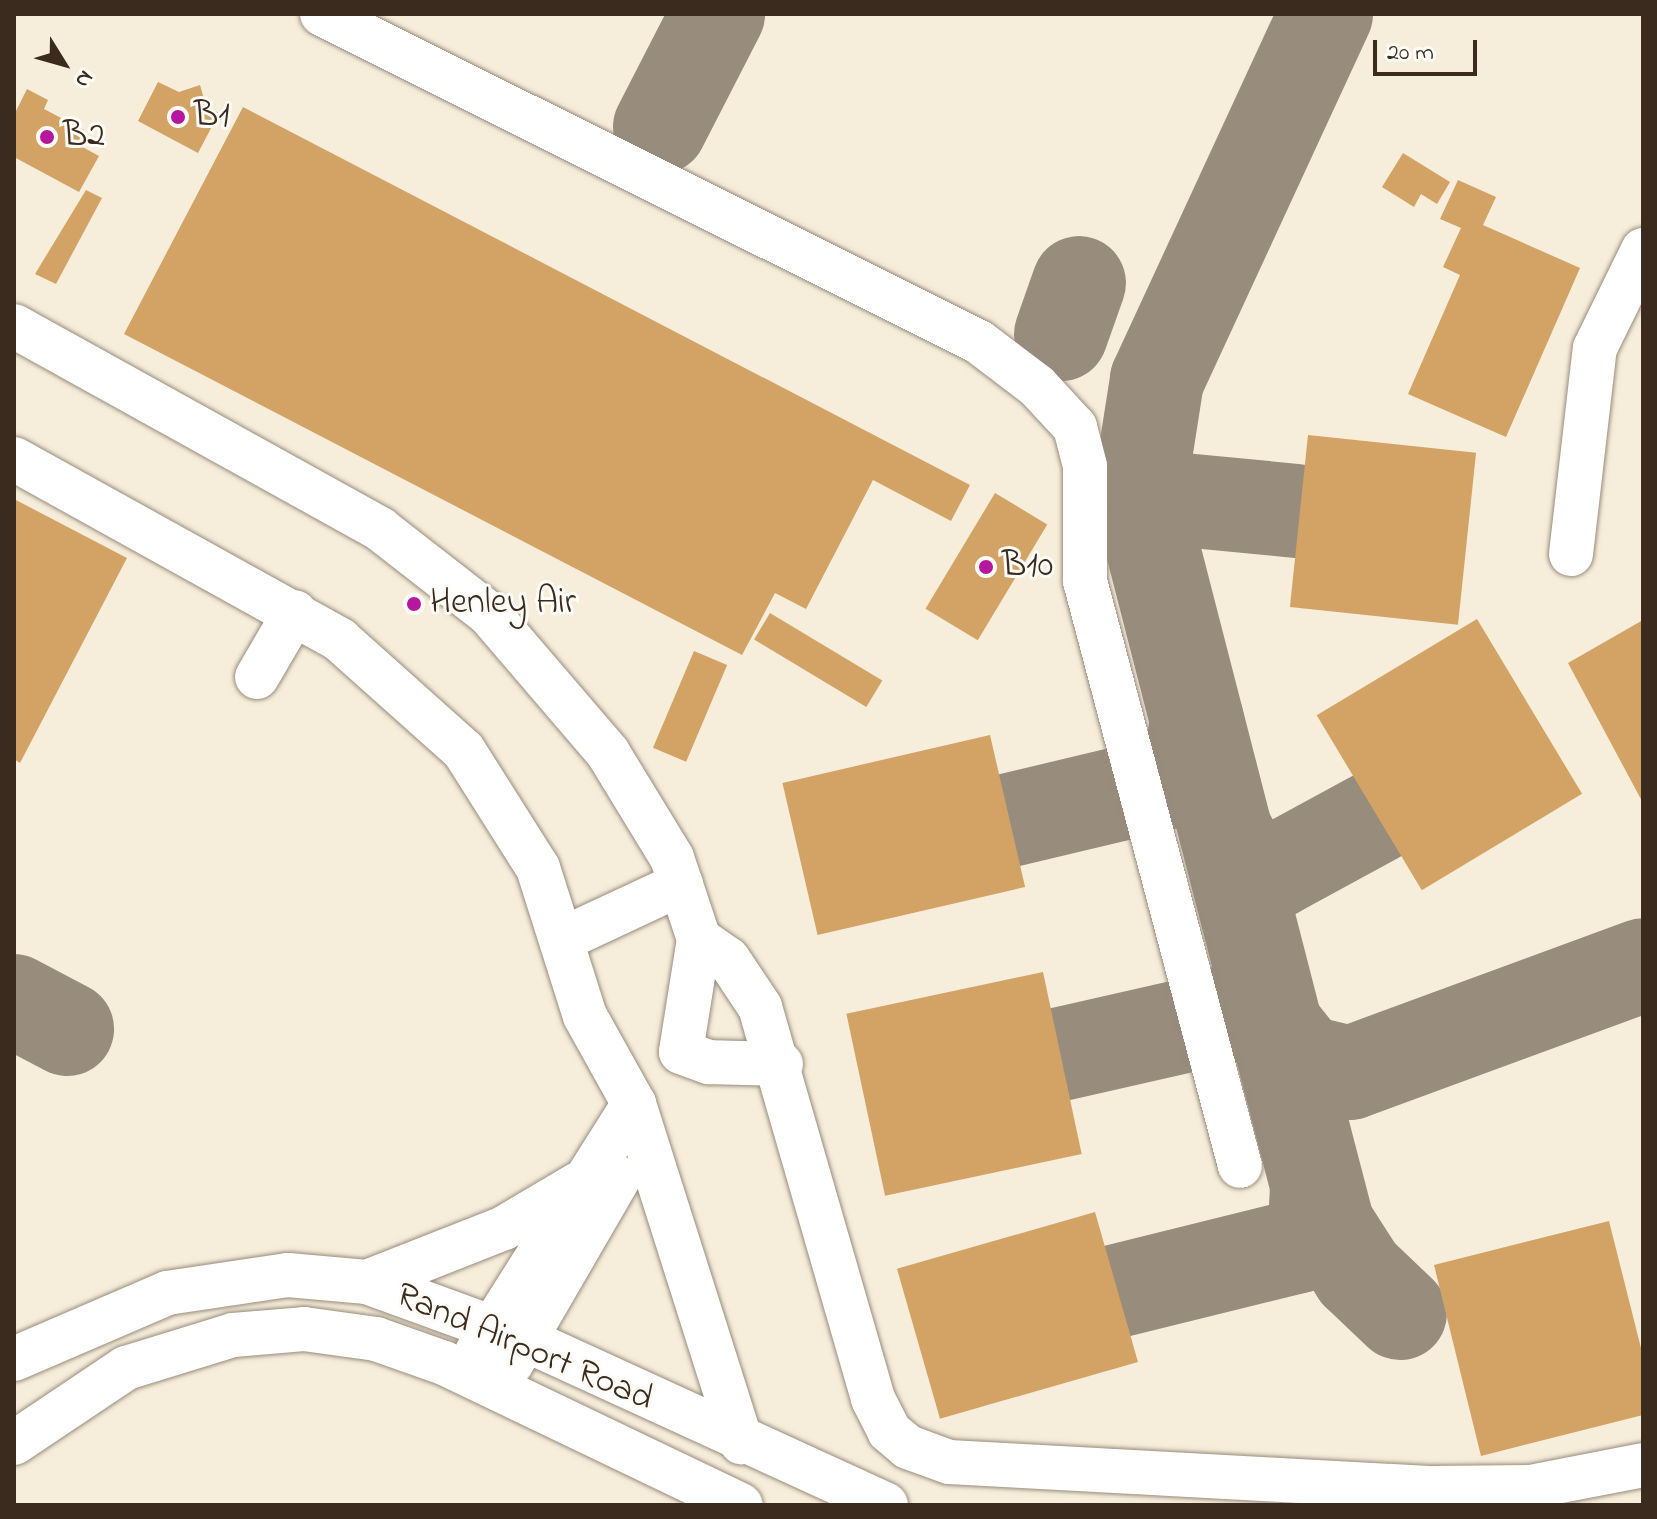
<!DOCTYPE html>
<html>
<head>
<meta charset="utf-8">
<style>
  body { margin:0 }
  #map { position:relative; width:1657px; height:1519px; overflow:hidden; background:#f6edda; font-family:"Indie Flower",sans-serif }
  div>[style] { position:absolute }
  .taxiway>* { height:94px; margin:-47px; padding:0 47px; transform-origin:47px; border-radius:47px; background:#988c7c }
  .building>* { inset:0; background:#d2a365; transform-origin:0 0 }
  .roads { filter:drop-shadow(0 0 2px #988c7c) drop-shadow(0 0 2px #988c7c) }
  .minor>* { height:44px; margin:-22px; padding:0 22px; transform-origin:22px; border-radius:22px; background:#fff }
  .dots>* { width:22px; height:22px; translate:-50% -50%; box-sizing:border-box; border:4px solid #fdfcf7; border-radius:50% }
  span { translate:-50% -50%; white-space:nowrap; text-align:center; line-height:1.15; -webkit-text-stroke:6px #fdfcf7; paint-order:stroke }
  .poi-label { font-size:36px; color:#3b2a1e }
  .left { translate:0 -50%; text-align:left }
  .street-label { font-size:36px; color:#3b2a1e }
  .frame { position:absolute; inset:0; border:16px solid #3b2a1e; pointer-events:none }
  .north { position:absolute; left:24px; top:24px; width:80px; height:80px; -webkit-text-stroke:6px #fdfcf7; paint-order:stroke; rotate:127deg; font-size:22px; font-weight:700; line-height:32px; text-align:center; color:#3b2a1e }
  .north::after { content:''; display:block; margin:auto; width:28px; height:36px; background:#3b2a1e; clip-path:polygon(50% 0,100% 100%,50% 72%,0 100%) }
  .scale { position:absolute; left:1373px; top:40px; width:104px; height:36px; box-sizing:border-box; border:4px solid #3b2a1e; border-top:0; padding-left:10px; font-size:24px; line-height:28px; white-space:nowrap; color:#3b2a1e; -webkit-text-stroke:6px #fdfcf7; paint-order:stroke }
</style>
</head>
<body>
<div id="map">
  <div class="taxiway">
    <div style="left:1326px;top:14px;width:403px;rotate:114.8deg"></div>
    <div style="left:1157px;top:380px;width:116px;rotate:98.9deg"></div>
    <div style="left:1139px;top:495px;width:549px;rotate:75.56deg"></div>
    <div style="left:1276px;top:1027px;width:45px;rotate:51.3deg"></div>
    <div style="left:1304px;top:1062px;width:47px;rotate:13.4deg"></div>
    <div style="left:1350px;top:1073px;width:312px;rotate:-20.2deg"></div>
    <div style="left:660px;top:127px;width:127px;rotate:-62.8deg"></div>
    <div style="left:1061px;top:334px;width:54px;rotate:-70.6deg"></div>
    <div style="left:1144px;top:459px;width:26px;rotate:79deg"></div>
    <div style="left:1149px;top:485px;width:18px;rotate:45deg"></div>
    <div style="left:1162px;top:498px;width:135px;rotate:5.5deg"></div>
    <div style="left:1010px;top:820px;width:164px;rotate:-13.4deg"></div>
    <div style="left:1170px;top:782px;width:33px;rotate:-47deg"></div>
    <div style="left:1192px;top:758px;width:39px;rotate:-83deg"></div>
    <div style="left:1226px;top:832px;width:29px;rotate:61deg"></div>
    <div style="left:1240px;top:857px;width:39px;rotate:21deg"></div>
    <div style="left:1276px;top:871px;width:113px;rotate:-28.6deg"></div>
    <div style="left:14px;top:1001px;width:60px;rotate:27.8deg"></div>
    <div style="left:1276px;top:1027px;width:206px;rotate:75.4deg"></div>
    <div style="left:1328px;top:1226px;width:56px;rotate:57.4deg"></div>
    <div style="left:1358px;top:1273px;width:58px;rotate:43.6deg"></div>
    <div style="left:1061px;top:1054px;width:175px;rotate:-12.8deg"></div>
    <div style="left:1232px;top:1015px;width:26px;rotate:-39deg"></div>
    <div style="left:1252px;top:999px;width:33px;rotate:-76deg"></div>
    <div style="left:1117px;top:1291px;width:187px;rotate:-13.9deg"></div>
    <div style="left:1299px;top:1246px;width:26px;rotate:-51deg"></div>
    <div style="left:1315px;top:1226px;width:34px;rotate:-87deg"></div>
  </div>
  <div class="building">
    <div style="clip-path:polygon(158px 82px,179px 92px,200px 85px,206px 106px,219px 113px,198px 153px,138px 121px)"></div>
    <div style="clip-path:polygon(27px 89px,48px 100px,44px 109px,84px 130px,77px 144px,99px 156px,79px 192px,14px 157px,14px 115px)"></div>
    <div style="clip-path:polygon(243px 107px,970px 485px,951px 521px,873px 480px,806px 609px,775px 593px,742px 655px,124px 334px)"></div>
    <div style="clip-path:polygon(1403px 153px,1450px 182px,1437px 204px,1421px 194px,1414px 207px,1382px 187px)"></div>
    <div style="clip-path:polygon(1458px 180px,1496px 197px,1483px 225px,1580px 268px,1506px 437px,1408px 394px,1460px 275px,1443px 267px,1461px 228px,1440px 219px)"></div>
    <div style="clip-path:polygon(86px 190px,102px 198px,56px 284px,35px 274px)"></div>
    <div style="left:1308px;top:435px;width:169px;height:173px;rotate:6deg"></div>
    <div style="left:995px;top:493px;width:61px;height:135px;rotate:31deg"></div>
    <div style="clip-path:polygon(14px 499px,127px 558px,20px 763px,14px 759px)"></div>
    <div style="left:770px;top:613px;width:131px;height:31px;rotate:31deg"></div>
    <div style="left:1477px;top:619px;width:204px;height:187px;rotate:59deg"></div>
    <div style="clip-path:polygon(1643px 620px,1643px 803px,1568px 663px)"></div>
    <div style="left:694px;top:651px;width:36px;height:105px;rotate:23deg"></div>
    <div style="left:990px;top:735px;width:156px;height:213px;rotate:77deg"></div>
    <div style="left:1043px;top:972px;width:186px;height:201px;rotate:78deg"></div>
    <div style="left:1095px;top:1212px;width:156px;height:206px;rotate:74deg"></div>
    <div style="clip-path:polygon(1609px 1221px,1643px 1356px,1643px 1415px,1481px 1456px,1434px 1265px)"></div>
  </div>
  <div class="roads">
    <div class="minor">
      <div style="left:322px;top:14px;width:734px;rotate:26.53deg"></div>
      <div style="left:979px;top:342px;width:73px;rotate:37.2deg"></div>
      <div style="left:1037px;top:386px;width:56px;rotate:47.2deg"></div>
      <div style="left:1075px;top:427px;width:40px;rotate:75.6deg"></div>
      <div style="left:1085px;top:466px;width:115px;rotate:90deg"></div>
      <div style="left:1085px;top:581px;width:605px;rotate:75.16deg"></div>
      <div style="left:14px;top:326px;width:419px;rotate:29deg"></div>
      <div style="left:380px;top:529px;width:138px;rotate:37.9deg"></div>
      <div style="left:489px;top:614px;width:183px;rotate:49.4deg"></div>
      <div style="left:608px;top:753px;width:123px;rotate:58.6deg"></div>
      <div style="left:672px;top:858px;width:85px;rotate:71.6deg"></div>
      <div style="left:699px;top:939px;width:114px;rotate:99.1deg"></div>
      <div style="left:681px;top:1052px;width:30px;rotate:20deg"></div>
      <div style="left:709px;top:1062px;width:72px;rotate:1.6deg"></div>
      <div style="left:14px;top:459px;width:373px;rotate:29deg"></div>
      <div style="left:340px;top:640px;width:166px;rotate:41.8deg"></div>
      <div style="left:464px;top:751px;width:138px;rotate:57.7deg"></div>
      <div style="left:538px;top:868px;width:155px;rotate:72.4deg"></div>
      <div style="left:585px;top:1016px;width:101px;rotate:60.9deg"></div>
      <div style="left:634px;top:1104px;width:355px;rotate:72.4deg"></div>
      <div style="left:1571px;top:554px;width:207px;rotate:-83.4deg"></div>
      <div style="left:1595px;top:348px;width:109px;rotate:-63.9deg"></div>
      <div style="left:257px;top:677px;width:75px;rotate:-59.7deg"></div>
      <div style="left:565px;top:938px;width:128px;rotate:-25deg"></div>
      <div style="left:699px;top:939px;width:35px;rotate:35deg"></div>
      <div style="left:728px;top:959px;width:58px;rotate:56.3deg"></div>
      <div style="left:760px;top:1007px;width:408px;rotate:73.9deg"></div>
      <div style="left:873px;top:1399px;width:36px;rotate:63deg"></div>
      <div style="left:889px;top:1431px;width:25px;rotate:40deg"></div>
      <div style="left:908px;top:1447px;width:44px;rotate:20.1deg"></div>
      <div style="left:949px;top:1462px;width:485px;rotate:3.1deg"></div>
      <div style="left:1433px;top:1488px;width:97px;rotate:-0.6deg"></div>
      <div style="left:1530px;top:1487px;width:115px;rotate:-11deg"></div>
      <div style="left:367px;top:1282px;width:147px;rotate:-21.5deg"></div>
      <div style="left:504px;top:1228px;width:86px;rotate:-30.7deg"></div>
      <div style="left:477px;top:1352px;width:294px;rotate:-57.7deg"></div>
      <div style="left:14px;top:1359px;width:167px;rotate:-23.3deg"></div>
      <div style="left:167px;top:1293px;width:122px;rotate:-8.5deg"></div>
      <div style="left:288px;top:1275px;width:79px;rotate:5.1deg"></div>
      <div style="left:367px;top:1282px;width:167px;rotate:20deg"></div>
      <div style="left:524px;top:1339px;width:398px;rotate:24.6deg"></div>
      <div style="left:511px;top:1364px;width:215px;rotate:-59.9deg"></div>
      <div style="left:14px;top:1443px;width:135px;rotate:-33.8deg"></div>
      <div style="left:126px;top:1368px;width:112px;rotate:-17.1deg"></div>
      <div style="left:233px;top:1335px;width:71px;rotate:-4.8deg"></div>
      <div style="left:304px;top:1329px;width:73px;rotate:7.9deg"></div>
      <div style="left:376px;top:1339px;width:72px;rotate:19.4deg"></div>
      <div style="left:444px;top:1363px;width:329px;rotate:25.6deg"></div>
    </div>
  </div>
  <div class="dots">
    <div style="left:178px;top:117px;background:#b5179e"></div>
    <div style="left:47px;top:137px;background:#b5179e"></div>
    <div style="left:986px;top:567px;background:#b5179e"></div>
    <div style="left:414px;top:604px;background:#b5179e"></div>
  </div>
  <div class="poi-label">
    <span class="left" style="left:194px;top:117px">B1</span>
    <span class="left" style="left:63px;top:137px">B2</span>
    <span class="left" style="left:1002px;top:567px">B10</span>
    <span class="left" style="left:430px;top:604px">Henley Air</span>
  </div>
  <div class="street-label">
    <span style="left:524px;top:1348px;rotate:23deg">Rand Airport Road</span>
  </div>
  <div class="frame"></div>
  <div class="north">N</div>
  <div class="scale">20 m</div>
</div>
</body>
</html>
